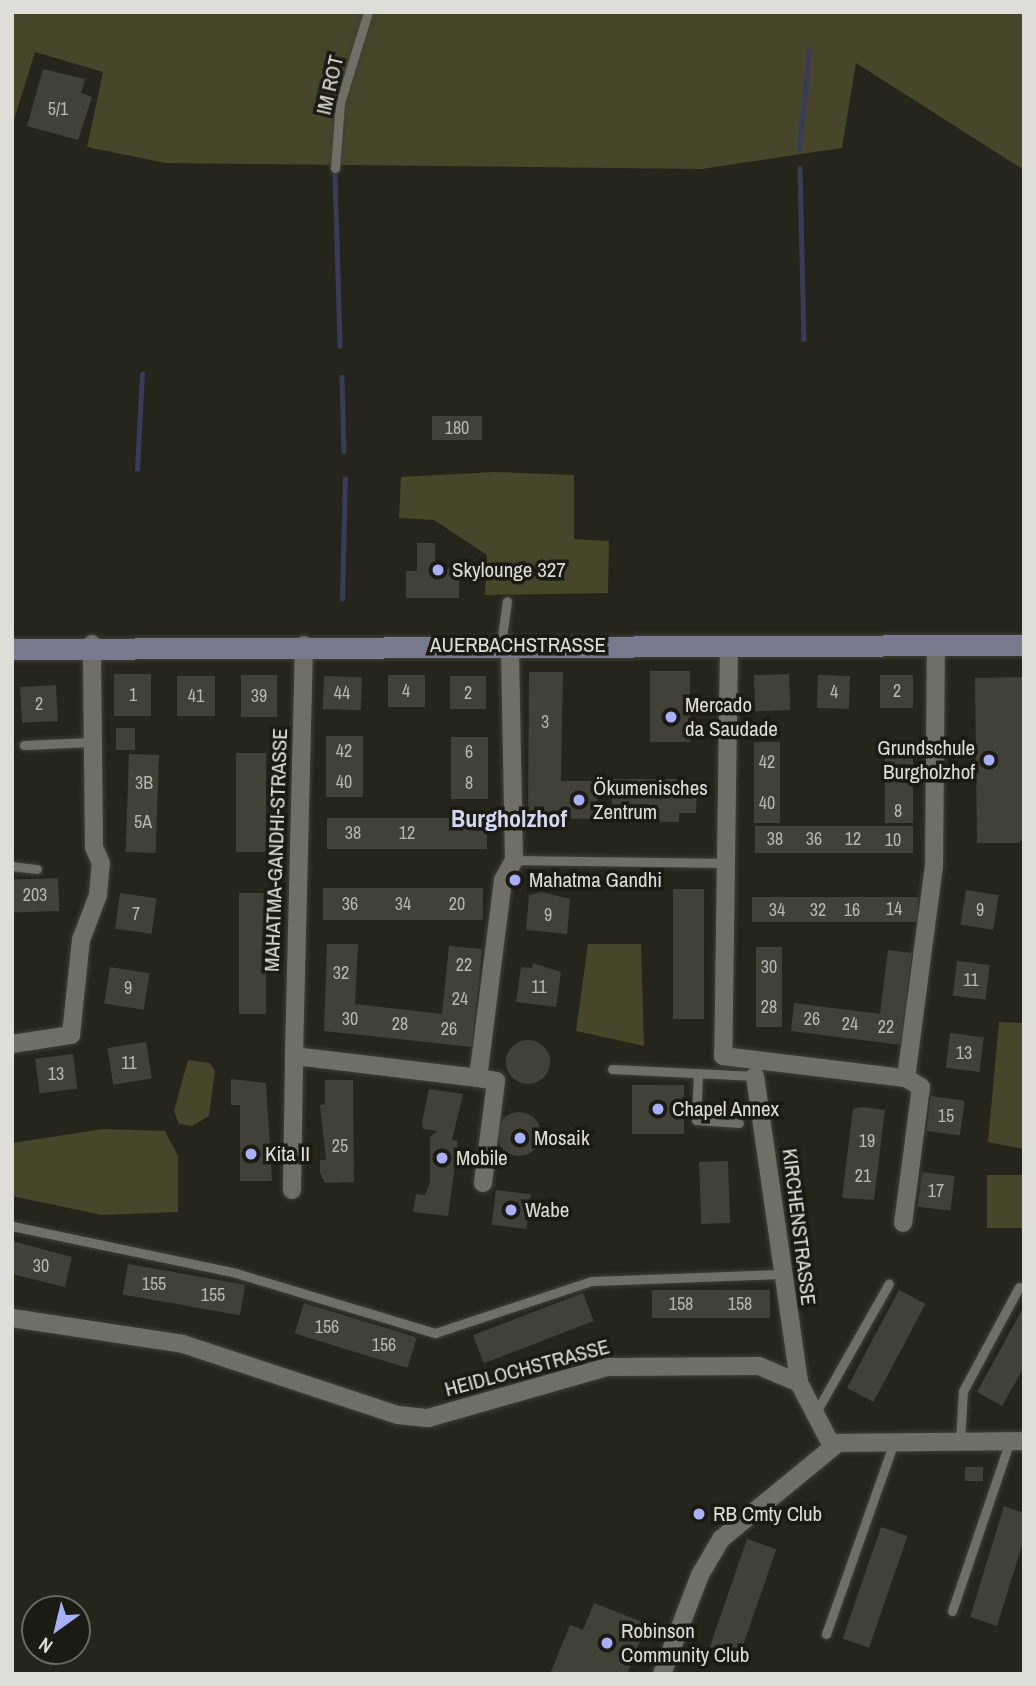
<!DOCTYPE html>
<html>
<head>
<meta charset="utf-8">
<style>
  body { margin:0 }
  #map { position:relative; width:1036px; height:1686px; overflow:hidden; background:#25251c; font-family:"Archivo Narrow",sans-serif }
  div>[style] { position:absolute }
  .green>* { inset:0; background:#47452a; transform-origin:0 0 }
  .stream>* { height:4.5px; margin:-2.25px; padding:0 2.25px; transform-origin:2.25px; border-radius:2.25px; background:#393c59 }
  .building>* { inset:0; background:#414137; transform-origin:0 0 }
  .round { border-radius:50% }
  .roads { filter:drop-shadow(0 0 2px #404038) drop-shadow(0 0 2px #404038) }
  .lane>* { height:9px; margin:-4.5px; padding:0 4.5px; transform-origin:4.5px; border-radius:4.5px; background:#706f65 }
  .street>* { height:18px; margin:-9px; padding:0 9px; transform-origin:9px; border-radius:9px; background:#706f65 }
  .secondary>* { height:21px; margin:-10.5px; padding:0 10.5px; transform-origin:10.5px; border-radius:10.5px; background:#797a8e }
  .dots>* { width:19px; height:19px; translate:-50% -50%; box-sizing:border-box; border:4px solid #1c1b13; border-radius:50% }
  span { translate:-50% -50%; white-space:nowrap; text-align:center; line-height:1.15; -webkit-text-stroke:7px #1c1b13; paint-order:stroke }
  .number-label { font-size:18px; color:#b7b6b0 }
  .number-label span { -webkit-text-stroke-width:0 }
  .street-label { font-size:21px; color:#deddd8 }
  .poi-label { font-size:21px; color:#deddd8 }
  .left { translate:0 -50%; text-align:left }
  .right { translate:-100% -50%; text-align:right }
  .quarter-label { font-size:24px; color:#d3d7f4; font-weight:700 }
  .frame { position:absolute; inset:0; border:14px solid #deddd8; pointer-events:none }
  .north { position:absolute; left:21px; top:1595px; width:70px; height:70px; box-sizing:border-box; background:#1c1b13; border:2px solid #6a6962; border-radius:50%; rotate:214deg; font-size:19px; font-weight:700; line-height:28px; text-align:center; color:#deddd8 }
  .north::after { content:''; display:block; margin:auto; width:24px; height:32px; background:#a8b0fc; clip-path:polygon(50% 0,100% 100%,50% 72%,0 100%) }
</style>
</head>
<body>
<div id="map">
  <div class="green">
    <div style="clip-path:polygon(12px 12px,1024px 12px,1024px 170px,856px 63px,842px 148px,781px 157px,702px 169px,166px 163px,87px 147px,103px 72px,35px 52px,12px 126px)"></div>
    <div style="clip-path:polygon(494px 472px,574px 475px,574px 539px,609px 541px,608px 593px,485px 595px,487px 555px,434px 520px,399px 518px,401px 477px)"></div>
    <div style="clip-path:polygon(588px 944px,641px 944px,644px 1046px,576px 1031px)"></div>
    <div style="clip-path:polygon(999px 1022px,1024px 1023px,1024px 1149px,988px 1142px)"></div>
    <div style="clip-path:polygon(188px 1060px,210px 1063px,215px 1071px,209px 1116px,192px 1126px,179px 1124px,174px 1111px)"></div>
    <div style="clip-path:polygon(103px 1129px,165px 1131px,178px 1156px,178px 1212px,102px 1215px,12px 1196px,12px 1143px)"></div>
    <div style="left:987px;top:1175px;width:37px;height:53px"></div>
  </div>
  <div class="stream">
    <div style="left:799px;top:149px;width:99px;rotate:-84.2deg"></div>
    <div style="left:800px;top:168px;width:171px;rotate:88.7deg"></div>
    <div style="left:335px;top:175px;width:171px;rotate:88.3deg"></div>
    <div style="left:342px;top:377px;width:74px;rotate:88.5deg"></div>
    <div style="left:137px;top:469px;width:95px;rotate:-87deg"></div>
    <div style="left:342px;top:599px;width:120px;rotate:-88.6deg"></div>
  </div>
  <div class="building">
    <div style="clip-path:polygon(43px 69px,85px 79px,81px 93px,92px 97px,78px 140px,27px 126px)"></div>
    <div style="left:482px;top:416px;width:24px;height:50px;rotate:90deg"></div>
    <div style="clip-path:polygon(417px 543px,435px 543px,435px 569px,459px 568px,459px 598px,406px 598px,406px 571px,417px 571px)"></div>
    <div style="left:650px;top:671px;width:40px;height:71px"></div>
    <div style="clip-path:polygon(529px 672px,563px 672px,561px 781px,597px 781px,597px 819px,528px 818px)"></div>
    <div style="left:114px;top:674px;width:37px;height:42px"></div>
    <div style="left:789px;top:674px;width:36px;height:35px;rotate:88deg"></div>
    <div style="left:241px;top:675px;width:36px;height:42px"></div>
    <div style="left:388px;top:675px;width:37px;height:32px"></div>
    <div style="left:818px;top:675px;width:32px;height:33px;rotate:2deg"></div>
    <div style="left:880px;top:675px;width:33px;height:33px"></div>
    <div style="left:177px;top:676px;width:38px;height:40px"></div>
    <div style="left:324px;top:676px;width:38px;height:33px;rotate:2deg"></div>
    <div style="left:450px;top:676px;width:36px;height:33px"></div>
    <div style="clip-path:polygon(1024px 677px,1024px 837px,1019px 843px,977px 843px,975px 678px)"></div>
    <div style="left:56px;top:685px;width:36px;height:36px;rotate:87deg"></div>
    <div style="left:116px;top:728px;width:19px;height:22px"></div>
    <div style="left:326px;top:736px;width:37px;height:61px"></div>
    <div style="left:451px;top:737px;width:37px;height:62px"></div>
    <div style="left:885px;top:741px;width:28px;height:82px"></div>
    <div style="left:754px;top:742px;width:26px;height:81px"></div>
    <div style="left:236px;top:753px;width:30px;height:99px"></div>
    <div style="left:129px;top:754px;width:30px;height:98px;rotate:2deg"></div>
    <div style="clip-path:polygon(612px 779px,678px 779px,678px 786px,697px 786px,696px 813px,679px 813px,679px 822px,612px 821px)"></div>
    <div style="left:327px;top:818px;width:160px;height:31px"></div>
    <div style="left:755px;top:826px;width:158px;height:27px"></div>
    <div style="left:58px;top:878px;width:33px;height:46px;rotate:88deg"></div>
    <div style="left:323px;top:888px;width:160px;height:32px"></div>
    <div style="left:673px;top:889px;width:31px;height:130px"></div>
    <div style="left:966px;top:890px;width:33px;height:35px;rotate:9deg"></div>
    <div style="clip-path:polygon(542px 892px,570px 899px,567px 934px,526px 930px,529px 895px)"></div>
    <div style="left:120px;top:893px;width:37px;height:36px;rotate:8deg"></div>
    <div style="left:239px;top:893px;width:27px;height:121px"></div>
    <div style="left:752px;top:897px;width:166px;height:25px"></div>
    <div style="clip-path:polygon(327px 944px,358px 944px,355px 1004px,442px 1014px,449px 946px,482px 949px,472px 1047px,324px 1031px)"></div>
    <div style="left:756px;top:947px;width:26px;height:80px"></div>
    <div style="clip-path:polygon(888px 950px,912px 953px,901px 1045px,791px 1031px,794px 1003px,880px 1014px)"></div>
    <div style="left:957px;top:961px;width:33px;height:35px;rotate:7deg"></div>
    <div style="clip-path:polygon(533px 963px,561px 972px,556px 1007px,516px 1002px,521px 967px,532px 968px)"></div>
    <div style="left:110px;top:967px;width:40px;height:37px;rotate:9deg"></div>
    <div style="left:950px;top:1033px;width:34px;height:35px;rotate:7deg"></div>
    <div class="round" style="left:506px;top:1040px;width:44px;height:44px"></div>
    <div style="left:146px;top:1042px;width:37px;height:39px;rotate:81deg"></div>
    <div style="left:73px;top:1054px;width:35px;height:38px;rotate:83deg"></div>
    <div style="clip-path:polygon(231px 1079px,266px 1083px,272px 1181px,240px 1181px,240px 1105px,231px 1105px)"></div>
    <div style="clip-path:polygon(325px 1080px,353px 1080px,354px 1182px,325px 1183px,320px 1172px,320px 1160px,326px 1160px,320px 1105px,325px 1104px)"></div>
    <div style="left:632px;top:1085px;width:52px;height:49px"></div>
    <div style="clip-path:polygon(429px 1089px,463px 1094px,452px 1140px,458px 1141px,448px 1216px,413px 1212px,416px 1194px,425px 1195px,430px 1182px,430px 1137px,437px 1131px,423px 1129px,422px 1122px)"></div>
    <div style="left:931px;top:1096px;width:34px;height:35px;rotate:8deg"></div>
    <div style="clip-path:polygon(863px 1107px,885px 1110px,874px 1200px,842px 1198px,853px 1109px)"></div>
    <div class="round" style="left:497px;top:1112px;width:44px;height:44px"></div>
    <div style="left:728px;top:1161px;width:62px;height:29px;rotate:88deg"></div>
    <div style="left:922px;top:1172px;width:33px;height:35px;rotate:7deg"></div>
    <div style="left:496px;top:1190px;width:35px;height:35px;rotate:7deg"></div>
    <div style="clip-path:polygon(12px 1241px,72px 1257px,65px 1287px,12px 1274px)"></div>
    <div style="left:128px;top:1264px;width:119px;height:31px;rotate:10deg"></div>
    <div style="left:652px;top:1290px;width:118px;height:28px"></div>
    <div style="left:899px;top:1290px;width:30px;height:111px;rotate:28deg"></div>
    <div style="left:583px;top:1293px;width:30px;height:118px;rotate:69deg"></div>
    <div style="left:304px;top:1303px;width:118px;height:32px;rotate:17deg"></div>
    <div style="clip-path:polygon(1024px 1306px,1024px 1367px,1002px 1406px,977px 1392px)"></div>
    <div style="left:965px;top:1467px;width:18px;height:14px"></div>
    <div style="clip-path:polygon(1004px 1506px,1024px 1513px,1024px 1539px,997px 1626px,970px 1617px)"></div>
    <div style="left:881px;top:1527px;width:28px;height:118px;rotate:19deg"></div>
    <div style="left:747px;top:1539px;width:31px;height:120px;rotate:19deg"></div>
    <div style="clip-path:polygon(594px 1603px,647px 1624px,627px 1674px,550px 1674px,570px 1625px,583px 1630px)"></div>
  </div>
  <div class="roads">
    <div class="lane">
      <div style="left:335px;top:168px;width:65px;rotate:-85.6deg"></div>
      <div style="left:340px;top:103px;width:95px;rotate:-72.9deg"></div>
      <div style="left:501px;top:644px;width:43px;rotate:-82.1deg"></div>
      <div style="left:24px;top:745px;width:69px;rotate:-2.5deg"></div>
      <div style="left:514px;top:860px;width:211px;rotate:0.8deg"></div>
      <div style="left:12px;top:866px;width:25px;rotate:7deg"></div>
      <div style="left:612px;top:1069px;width:143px;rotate:2.8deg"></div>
      <div style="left:698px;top:1073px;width:47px;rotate:92.4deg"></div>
      <div style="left:696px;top:1120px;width:43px;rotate:4deg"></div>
      <div style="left:12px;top:1226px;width:229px;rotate:11.8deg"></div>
      <div style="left:236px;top:1273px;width:208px;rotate:16.8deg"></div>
      <div style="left:435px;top:1333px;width:164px;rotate:-18.4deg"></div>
      <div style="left:591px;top:1281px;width:192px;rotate:-2.1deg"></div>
      <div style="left:815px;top:1414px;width:150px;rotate:-60.5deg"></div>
      <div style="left:960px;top:1441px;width:50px;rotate:-86.6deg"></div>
      <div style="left:963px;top:1391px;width:118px;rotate:-61.7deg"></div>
      <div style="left:952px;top:1611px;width:180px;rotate:-71.2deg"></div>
      <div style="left:826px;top:1634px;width:204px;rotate:-70.5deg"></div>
    </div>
    <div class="street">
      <div style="left:304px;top:645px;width:411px;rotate:91.4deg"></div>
      <div style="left:294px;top:1056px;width:185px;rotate:6.8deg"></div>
      <div style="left:729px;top:645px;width:411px;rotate:90.8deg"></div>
      <div style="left:723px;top:1056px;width:184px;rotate:6.9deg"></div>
      <div style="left:906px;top:1078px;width:17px;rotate:31deg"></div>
      <div style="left:921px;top:1087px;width:137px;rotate:97.5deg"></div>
      <div style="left:12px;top:1044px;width:60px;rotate:-8.7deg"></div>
      <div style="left:71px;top:1035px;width:96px;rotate:-84deg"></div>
      <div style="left:81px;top:940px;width:48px;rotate:-69.3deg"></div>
      <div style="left:98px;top:895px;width:32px;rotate:-85deg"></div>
      <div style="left:101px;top:863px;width:17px;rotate:-114deg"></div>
      <div style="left:94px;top:847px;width:203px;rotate:-90.6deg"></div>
      <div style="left:755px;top:1076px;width:310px;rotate:81.8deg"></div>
      <div style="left:906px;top:1078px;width:214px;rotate:-82.5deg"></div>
      <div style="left:934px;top:866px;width:222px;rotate:-89.5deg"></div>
      <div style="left:483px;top:1183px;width:103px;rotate:-82.7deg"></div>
      <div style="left:496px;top:1081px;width:18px;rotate:-171deg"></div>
      <div style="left:478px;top:1078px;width:200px;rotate:-82.8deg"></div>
      <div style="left:503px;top:880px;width:23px;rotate:-61deg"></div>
      <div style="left:514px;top:860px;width:216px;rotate:-91.1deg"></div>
      <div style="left:292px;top:1190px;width:134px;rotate:-89.1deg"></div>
      <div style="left:12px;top:1318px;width:173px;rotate:8.6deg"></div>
      <div style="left:183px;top:1344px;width:226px;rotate:18.3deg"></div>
      <div style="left:398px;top:1415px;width:30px;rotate:6deg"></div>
      <div style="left:428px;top:1418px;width:186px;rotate:-15.9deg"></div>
      <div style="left:607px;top:1367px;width:152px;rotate:-0.4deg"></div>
      <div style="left:759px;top:1366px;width:43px;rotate:23deg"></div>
      <div style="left:799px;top:1383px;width:71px;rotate:62.4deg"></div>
      <div style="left:662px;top:1674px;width:106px;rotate:-69deg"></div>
      <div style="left:700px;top:1575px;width:42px;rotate:-59.7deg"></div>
      <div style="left:721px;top:1539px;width:151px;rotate:-39.4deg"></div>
      <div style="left:838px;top:1443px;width:186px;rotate:-0.6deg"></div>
    </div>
    <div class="secondary">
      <div style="left:12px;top:649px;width:1012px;rotate:-0.23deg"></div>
    </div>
  </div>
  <div class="dots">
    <div style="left:438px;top:570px;background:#a8b0fc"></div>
    <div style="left:671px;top:717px;background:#a8b0fc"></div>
    <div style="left:989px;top:760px;background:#a8b0fc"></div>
    <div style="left:579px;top:800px;background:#a8b0fc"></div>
    <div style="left:515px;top:880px;background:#a8b0fc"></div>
    <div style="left:658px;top:1109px;background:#a8b0fc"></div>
    <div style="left:520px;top:1138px;background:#a8b0fc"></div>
    <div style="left:251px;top:1154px;background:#a8b0fc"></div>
    <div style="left:442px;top:1158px;background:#a8b0fc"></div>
    <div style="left:511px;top:1210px;background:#a8b0fc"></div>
    <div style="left:699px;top:1514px;background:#a8b0fc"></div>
    <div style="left:607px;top:1643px;background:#a8b0fc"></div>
  </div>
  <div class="number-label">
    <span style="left:58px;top:109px">5/1</span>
    <span style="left:457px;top:428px">180</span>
    <span style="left:406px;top:691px">4</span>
    <span style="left:897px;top:691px">2</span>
    <span style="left:834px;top:692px">4</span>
    <span style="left:342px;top:693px">44</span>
    <span style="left:468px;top:693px">2</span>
    <span style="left:133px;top:695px">1</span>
    <span style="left:196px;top:696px">41</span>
    <span style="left:259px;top:696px">39</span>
    <span style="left:39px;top:704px">2</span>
    <span style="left:545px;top:722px">3</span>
    <span style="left:344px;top:751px">42</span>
    <span style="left:469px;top:752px">6</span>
    <span style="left:767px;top:762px">42</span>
    <span style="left:344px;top:782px">40</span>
    <span style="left:144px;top:783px">3B</span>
    <span style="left:469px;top:783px">8</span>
    <span style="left:767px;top:803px">40</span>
    <span style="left:898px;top:811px">8</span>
    <span style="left:143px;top:822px">5A</span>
    <span style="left:353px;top:833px">38</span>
    <span style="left:407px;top:833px">12</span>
    <span style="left:775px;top:839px">38</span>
    <span style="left:814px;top:839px">36</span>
    <span style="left:853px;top:839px">12</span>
    <span style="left:893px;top:840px">10</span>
    <span style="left:35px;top:895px">203</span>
    <span style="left:350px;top:904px">36</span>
    <span style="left:403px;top:904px">34</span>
    <span style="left:457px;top:904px">20</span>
    <span style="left:894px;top:909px">14</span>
    <span style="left:777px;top:910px">34</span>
    <span style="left:818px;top:910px">32</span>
    <span style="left:852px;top:910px">16</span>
    <span style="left:980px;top:910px">9</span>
    <span style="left:136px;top:914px">7</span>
    <span style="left:548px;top:915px">9</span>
    <span style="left:464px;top:965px">22</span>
    <span style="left:769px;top:967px">30</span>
    <span style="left:341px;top:973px">32</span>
    <span style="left:971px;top:980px">11</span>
    <span style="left:539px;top:987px">11</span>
    <span style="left:128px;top:988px">9</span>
    <span style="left:460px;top:999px">24</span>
    <span style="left:769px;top:1007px">28</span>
    <span style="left:350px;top:1019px">30</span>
    <span style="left:812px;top:1019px">26</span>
    <span style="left:400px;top:1024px">28</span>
    <span style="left:850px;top:1024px">24</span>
    <span style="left:886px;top:1027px">22</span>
    <span style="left:449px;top:1029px">26</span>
    <span style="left:964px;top:1053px">13</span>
    <span style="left:129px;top:1063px">11</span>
    <span style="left:56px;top:1074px">13</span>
    <span style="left:946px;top:1116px">15</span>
    <span style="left:867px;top:1141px">19</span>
    <span style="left:340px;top:1146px">25</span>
    <span style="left:863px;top:1176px">21</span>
    <span style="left:936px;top:1191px">17</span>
    <span style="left:41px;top:1266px">30</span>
    <span style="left:154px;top:1284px">155</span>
    <span style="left:213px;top:1295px">155</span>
    <span style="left:681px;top:1304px">158</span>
    <span style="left:740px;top:1304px">158</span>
    <span style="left:327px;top:1327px">156</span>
    <span style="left:384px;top:1345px">156</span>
  </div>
  <div class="street-label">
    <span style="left:330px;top:85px;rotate:-77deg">IM ROT</span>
    <span style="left:518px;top:645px">AUERBACHSTRASSE</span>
    <span style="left:276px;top:850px;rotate:-88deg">MAHATMA-GANDHI-STRASSE</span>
    <span style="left:799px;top:1227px;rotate:83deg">KIRCHENSTRASSE</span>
    <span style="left:527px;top:1368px;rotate:-15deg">HEIDLOCHSTRASSE</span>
  </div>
  <div class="poi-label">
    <span class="left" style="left:452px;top:570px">Skylounge 327</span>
    <span class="left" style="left:685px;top:717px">Mercado<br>da Saudade</span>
    <span class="right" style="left:975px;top:760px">Grundschule<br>Burgholzhof</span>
    <span class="left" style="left:593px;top:800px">Ökumenisches<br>Zentrum</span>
    <span class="left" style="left:529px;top:880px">Mahatma Gandhi</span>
    <span class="left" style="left:672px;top:1109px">Chapel Annex</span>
    <span class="left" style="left:534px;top:1138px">Mosaik</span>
    <span class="left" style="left:265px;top:1154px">Kita II</span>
    <span class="left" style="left:456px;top:1158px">Mobile</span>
    <span class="left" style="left:525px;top:1210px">Wabe</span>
    <span class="left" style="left:713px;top:1514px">RB Cmty Club</span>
    <span class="left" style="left:621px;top:1643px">Robinson<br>Community Club</span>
  </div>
  <div class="quarter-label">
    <span style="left:509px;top:819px">Burgholzhof</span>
  </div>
  <div class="frame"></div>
  <div class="north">N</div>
</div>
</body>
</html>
